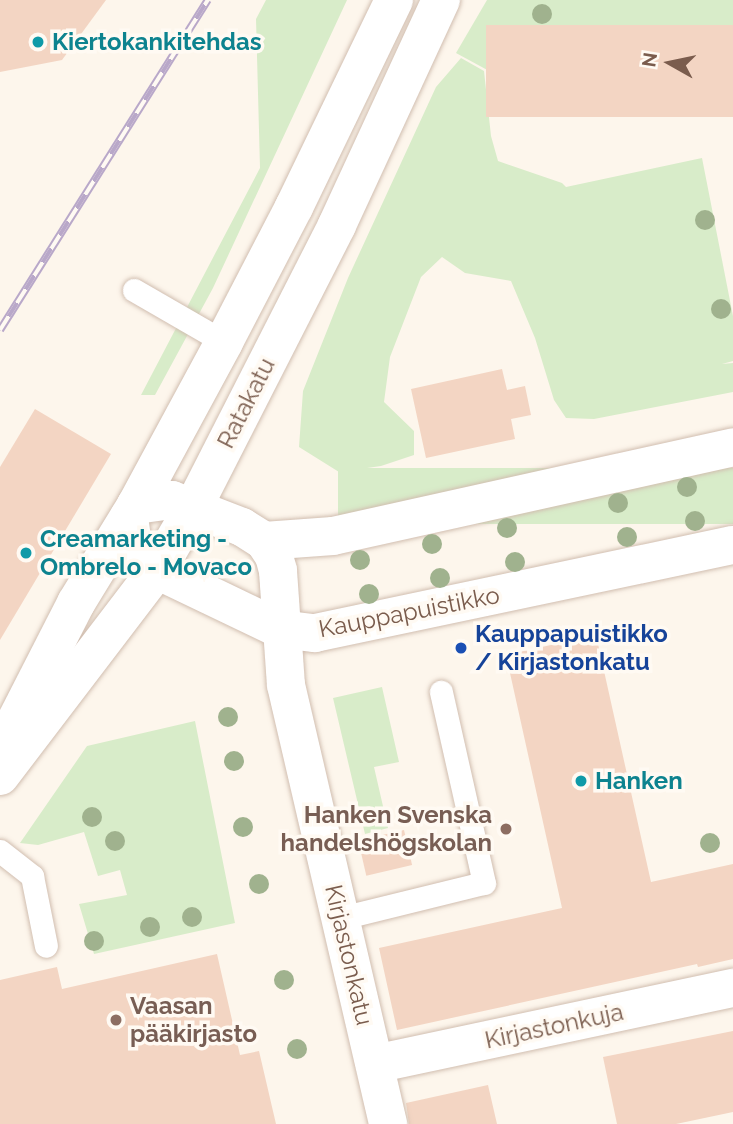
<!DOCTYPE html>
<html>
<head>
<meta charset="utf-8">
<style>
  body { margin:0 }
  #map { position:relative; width:733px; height:1124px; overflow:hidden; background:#fdf6ec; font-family:Raleway,sans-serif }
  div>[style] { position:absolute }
  .green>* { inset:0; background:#d8ecc9; transform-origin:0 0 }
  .building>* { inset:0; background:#f3d5c3; transform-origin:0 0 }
  .roads { filter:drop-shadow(0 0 2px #d1beb0) drop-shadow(0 0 2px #d1beb0) }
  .lane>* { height:23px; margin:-11.5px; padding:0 11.5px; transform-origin:11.5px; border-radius:11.5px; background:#fff }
  .street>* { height:38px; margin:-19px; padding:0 19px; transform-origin:19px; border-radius:19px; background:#fff }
  .secondary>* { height:38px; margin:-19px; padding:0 19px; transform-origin:19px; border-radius:19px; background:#fff }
  .rail>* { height:8px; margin-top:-4px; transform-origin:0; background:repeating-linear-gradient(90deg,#fffaf3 0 16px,#b9a8c9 0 32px); box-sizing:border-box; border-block:2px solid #b9a8c9 }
  .trees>* { width:20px; height:20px; margin:-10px; border-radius:50%; background:#a0b28e }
  .dots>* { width:19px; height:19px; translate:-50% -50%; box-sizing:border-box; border:4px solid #fffaf3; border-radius:50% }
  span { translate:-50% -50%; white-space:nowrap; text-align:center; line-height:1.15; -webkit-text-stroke:7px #fffaf3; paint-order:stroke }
  .culture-label { font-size:24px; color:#0d838f; font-weight:700 }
  .left { translate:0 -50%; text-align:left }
  .street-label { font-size:24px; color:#7a5c4d }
  .transit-label { font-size:24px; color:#164399; font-weight:700 }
  .education-label { font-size:24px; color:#785e54; font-weight:700 }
  .right { translate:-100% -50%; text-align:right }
  .north { position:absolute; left:635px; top:28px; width:70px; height:70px; -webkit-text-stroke:5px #fffaf3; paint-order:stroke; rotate:279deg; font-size:19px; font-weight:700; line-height:28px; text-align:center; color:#7a5c4d }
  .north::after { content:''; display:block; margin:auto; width:24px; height:32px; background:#7a5c4d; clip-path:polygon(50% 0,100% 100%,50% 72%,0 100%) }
</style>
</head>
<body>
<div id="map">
  <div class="green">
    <div style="clip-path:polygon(266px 0,347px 0,213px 288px,155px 395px,141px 395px,260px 168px,256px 19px)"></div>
    <div style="clip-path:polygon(487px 0,733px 0,733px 25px,491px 72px,456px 53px)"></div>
    <div style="clip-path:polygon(461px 58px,484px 71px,491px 136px,498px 161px,562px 183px,566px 187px,702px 158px,733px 316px,733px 361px,722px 364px,733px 363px,733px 392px,594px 419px,566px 418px,554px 400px,535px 338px,511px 281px,465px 273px,442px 257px,421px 277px,390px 357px,384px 402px,414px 431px,414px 455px,381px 466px,339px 472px,299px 447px,303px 391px,348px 278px,436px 87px)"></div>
    <div style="left:733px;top:468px;width:56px;height:395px;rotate:90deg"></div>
    <div style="clip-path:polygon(382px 687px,399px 762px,374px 767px,388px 828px,365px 834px,333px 698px)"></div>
    <div style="clip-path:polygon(195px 721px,235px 923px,94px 954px,79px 904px,127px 895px,120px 870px,98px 876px,84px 832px,38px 845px,20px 843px,87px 746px)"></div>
  </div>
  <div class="building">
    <div style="clip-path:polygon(0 0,106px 0,62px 60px,0 72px)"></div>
    <div style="left:733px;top:25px;width:92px;height:247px;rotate:90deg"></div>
    <div style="clip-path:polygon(502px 369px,507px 390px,525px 386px,531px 415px,511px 419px,515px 439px,426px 458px,411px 389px)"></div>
    <div style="clip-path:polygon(35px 409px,111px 454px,0 640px,0 467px)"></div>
    <div style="clip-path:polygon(596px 635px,651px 882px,733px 864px,733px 959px,698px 967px,697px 964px,397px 1030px,379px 948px,562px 908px,506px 655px)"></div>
    <div style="left:404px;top:830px;width:36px;height:47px;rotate:77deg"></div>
    <div style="clip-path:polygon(217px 954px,240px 1055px,259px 1051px,276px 1124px,0 1124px,0 980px,57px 967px,62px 989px)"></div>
    <div style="clip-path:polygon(733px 1031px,733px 1112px,676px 1124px,617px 1124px,603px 1057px)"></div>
    <div style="clip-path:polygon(488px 1085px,497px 1124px,409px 1124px,406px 1103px)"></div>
  </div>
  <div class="roads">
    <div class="lane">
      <div style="left:134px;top:290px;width:104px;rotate:30deg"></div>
      <div style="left:0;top:851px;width:41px;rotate:38deg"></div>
      <div style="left:32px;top:876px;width:71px;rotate:78.7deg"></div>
      <div style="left:341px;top:918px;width:147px;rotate:-13.8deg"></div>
      <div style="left:484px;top:883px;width:196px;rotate:-102.7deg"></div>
    </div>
    <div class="street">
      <div style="left:136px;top:505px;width:36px;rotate:-8deg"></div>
      <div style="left:172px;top:500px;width:75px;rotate:21.1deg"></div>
      <div style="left:242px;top:527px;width:26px;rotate:32deg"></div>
      <div style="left:264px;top:541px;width:69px;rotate:-4.1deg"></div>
      <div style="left:333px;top:536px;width:410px;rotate:-12.5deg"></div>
      <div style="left:129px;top:517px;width:21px;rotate:82deg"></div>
      <div style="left:132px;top:538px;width:20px;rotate:66deg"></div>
      <div style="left:140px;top:556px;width:22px;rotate:39deg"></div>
      <div style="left:157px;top:570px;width:136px;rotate:25.6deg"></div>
      <div style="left:280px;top:629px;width:35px;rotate:7deg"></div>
      <div style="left:315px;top:633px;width:427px;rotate:-11.9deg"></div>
      <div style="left:264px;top:541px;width:18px;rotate:56deg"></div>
      <div style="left:274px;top:556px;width:16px;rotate:75deg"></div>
      <div style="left:278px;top:571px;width:114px;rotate:86deg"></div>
      <div style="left:286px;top:685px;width:451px;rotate:76.9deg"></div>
      <div style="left:375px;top:1064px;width:366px;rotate:-12deg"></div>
    </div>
    <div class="secondary">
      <div style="left:8px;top:736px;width:149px;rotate:-62.9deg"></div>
      <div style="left:76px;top:603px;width:115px;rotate:-58.5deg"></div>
      <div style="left:136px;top:505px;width:185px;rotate:-61.6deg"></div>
      <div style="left:224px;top:342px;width:152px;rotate:-62.6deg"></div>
      <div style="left:294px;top:207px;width:230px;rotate:-64.2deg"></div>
      <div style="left:0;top:776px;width:259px;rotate:-52.7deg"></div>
      <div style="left:157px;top:570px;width:74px;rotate:-60deg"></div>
      <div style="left:194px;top:506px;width:315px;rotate:-63deg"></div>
      <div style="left:337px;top:225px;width:248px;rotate:-65.2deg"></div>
    </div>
  </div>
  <div class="rail">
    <div style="left:0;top:330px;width:390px;rotate:-57.8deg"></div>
  </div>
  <div class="trees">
    <div style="left:542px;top:14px"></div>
    <div style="left:705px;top:220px"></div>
    <div style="left:721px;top:309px"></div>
    <div style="left:687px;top:487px"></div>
    <div style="left:618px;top:503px"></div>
    <div style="left:695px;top:521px"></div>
    <div style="left:507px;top:528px"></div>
    <div style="left:627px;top:537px"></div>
    <div style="left:432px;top:544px"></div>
    <div style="left:360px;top:560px"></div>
    <div style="left:515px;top:562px"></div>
    <div style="left:440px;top:578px"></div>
    <div style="left:369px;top:594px"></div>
    <div style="left:228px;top:717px"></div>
    <div style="left:234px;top:761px"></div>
    <div style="left:92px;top:817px"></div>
    <div style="left:243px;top:827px"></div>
    <div style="left:115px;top:841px"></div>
    <div style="left:710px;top:843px"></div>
    <div style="left:259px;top:884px"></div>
    <div style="left:192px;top:917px"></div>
    <div style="left:150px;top:927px"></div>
    <div style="left:94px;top:941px"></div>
    <div style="left:284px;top:980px"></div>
    <div style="left:297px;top:1049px"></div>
  </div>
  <div class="dots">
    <div style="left:38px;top:42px;background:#0f9aa8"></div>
    <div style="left:26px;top:553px;background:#0f9aa8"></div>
    <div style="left:461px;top:648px;background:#1a4fb4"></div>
    <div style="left:581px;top:781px;background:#0f9aa8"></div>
    <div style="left:506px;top:829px;background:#8d6e63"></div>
    <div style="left:116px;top:1020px;background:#8d6e63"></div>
  </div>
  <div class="culture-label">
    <span class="left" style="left:52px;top:42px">Kiertokankitehdas</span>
    <span class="left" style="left:40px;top:553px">Creamarketing -<br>Ombrelo - Movaco</span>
    <span class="left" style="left:595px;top:781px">Hanken</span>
  </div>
  <div class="street-label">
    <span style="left:246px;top:403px;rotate:-63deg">Ratakatu</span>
    <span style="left:409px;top:612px;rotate:-11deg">Kauppapuistikko</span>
    <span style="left:349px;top:955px;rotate:77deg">Kirjastonkatu</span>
    <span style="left:554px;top:1026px;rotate:-12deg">Kirjastonkuja</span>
  </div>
  <div class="transit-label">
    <span class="left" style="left:475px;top:648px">Kauppapuistikko<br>/ Kirjastonkatu</span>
  </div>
  <div class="education-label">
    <span class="right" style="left:492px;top:829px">Hanken Svenska<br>handelshögskolan</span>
    <span class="left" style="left:130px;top:1020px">Vaasan<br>pääkirjasto</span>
  </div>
  <div class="north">N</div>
</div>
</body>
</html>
